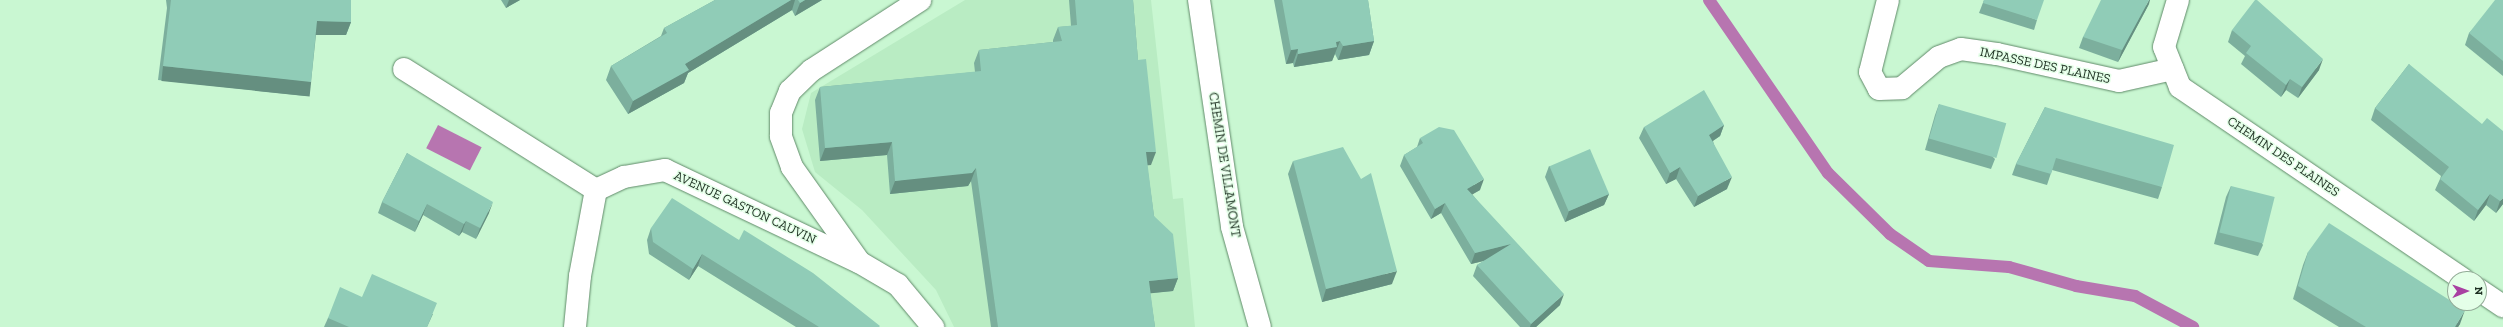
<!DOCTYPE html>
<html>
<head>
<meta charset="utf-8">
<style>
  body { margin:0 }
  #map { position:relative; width:2503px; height:327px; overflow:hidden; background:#c9f7d2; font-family:"Zilla Slab",serif }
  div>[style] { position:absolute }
  .built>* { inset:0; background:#b9ecc3 }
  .water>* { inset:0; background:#b775b0; transform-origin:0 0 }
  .stream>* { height:12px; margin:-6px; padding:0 6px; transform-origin:6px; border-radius:6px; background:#b775b0 }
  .roads { filter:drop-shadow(0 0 1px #608a69) drop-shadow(0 0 1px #608a69) }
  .minor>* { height:22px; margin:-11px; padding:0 11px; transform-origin:11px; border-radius:11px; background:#fff }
  .wall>* { inset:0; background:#7caf9d }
  .shaded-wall>* { inset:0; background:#658f80; transform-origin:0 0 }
  .building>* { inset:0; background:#90ccb7; transform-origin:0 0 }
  span { translate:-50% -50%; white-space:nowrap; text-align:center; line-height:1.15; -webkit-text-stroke:3px #e4ffe8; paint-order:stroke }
  .street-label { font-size:13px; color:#1d2f21 }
  .north { position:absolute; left:2447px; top:271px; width:40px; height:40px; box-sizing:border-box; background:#e4ffe8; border:1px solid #94ac98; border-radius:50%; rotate:89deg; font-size:11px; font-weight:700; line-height:16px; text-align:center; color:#1d2f21 }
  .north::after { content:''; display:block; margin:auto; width:14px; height:18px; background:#a940a2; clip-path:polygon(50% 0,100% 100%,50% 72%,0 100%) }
</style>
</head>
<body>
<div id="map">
  <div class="built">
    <div style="clip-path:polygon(965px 0,1151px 0,1173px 199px,1183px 198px,1195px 327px,954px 327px,936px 290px,862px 210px,815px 172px,802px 129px,811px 93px)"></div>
  </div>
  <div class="water">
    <div style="left:438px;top:125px;width:49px;height:26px;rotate:27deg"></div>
  </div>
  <div class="stream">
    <div style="left:1709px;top:0;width:210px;rotate:55.5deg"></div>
    <div style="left:1828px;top:173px;width:87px;rotate:44.5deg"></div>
    <div style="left:1890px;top:234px;width:47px;rotate:34.7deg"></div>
    <div style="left:1929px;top:261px;width:80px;rotate:4.3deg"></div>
    <div style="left:2009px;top:267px;width:70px;rotate:15.8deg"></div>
    <div style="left:2076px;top:286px;width:60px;rotate:9.6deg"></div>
    <div style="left:2135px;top:296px;width:66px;rotate:28.1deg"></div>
  </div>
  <div class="roads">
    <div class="minor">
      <div style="left:1199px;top:0;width:229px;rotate:81.7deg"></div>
      <div style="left:1232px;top:227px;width:104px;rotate:74.4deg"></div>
      <div style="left:1888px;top:0;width:74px;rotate:104deg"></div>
      <div style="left:1870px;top:72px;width:19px;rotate:62deg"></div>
      <div style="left:1879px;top:89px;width:23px;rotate:-2deg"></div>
      <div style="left:1902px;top:88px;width:48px;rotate:-40deg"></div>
      <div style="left:1939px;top:57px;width:23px;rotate:-20deg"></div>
      <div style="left:1961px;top:49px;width:36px;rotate:8deg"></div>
      <div style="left:1997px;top:54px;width:125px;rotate:12.5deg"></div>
      <div style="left:2119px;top:81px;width:55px;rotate:-12.5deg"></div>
      <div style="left:2178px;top:0;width:49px;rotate:106.6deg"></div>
      <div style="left:2164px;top:47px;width:43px;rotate:68.2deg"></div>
      <div style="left:2180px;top:87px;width:342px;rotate:34.2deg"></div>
      <div style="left:404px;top:69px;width:227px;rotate:32.2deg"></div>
      <div style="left:596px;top:190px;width:31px;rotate:-25deg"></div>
      <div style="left:624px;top:177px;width:42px;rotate:-9.7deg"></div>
      <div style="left:665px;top:170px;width:215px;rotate:25.4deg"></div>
      <div style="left:859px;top:262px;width:45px;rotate:30.5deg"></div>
      <div style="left:898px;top:285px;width:55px;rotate:50.2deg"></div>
      <div style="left:858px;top:260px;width:114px;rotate:-125.4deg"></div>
      <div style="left:792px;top:167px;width:33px;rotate:-110deg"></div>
      <div style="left:781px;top:136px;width:23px;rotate:-90deg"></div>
      <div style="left:781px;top:113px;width:24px;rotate:-68deg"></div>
      <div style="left:790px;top:91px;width:30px;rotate:-44deg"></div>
      <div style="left:812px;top:70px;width:129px;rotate:-32.9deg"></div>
      <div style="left:2479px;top:290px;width:29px;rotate:34deg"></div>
      <div style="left:575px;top:327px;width:51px;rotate:-84.4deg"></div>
      <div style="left:580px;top:276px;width:87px;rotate:-79.5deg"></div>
    </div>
  </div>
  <div class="wall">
    <div style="clip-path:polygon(166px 0,351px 0,351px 22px,346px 35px,316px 35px,311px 82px,306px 96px,158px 80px,167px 8px)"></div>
    <div style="clip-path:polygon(501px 0,520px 0,506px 8px)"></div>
    <div style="clip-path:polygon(715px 0,822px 0,795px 16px,792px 10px,688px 73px,684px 83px,628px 114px,606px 80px,611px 66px,661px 36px,664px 28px)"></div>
    <div style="clip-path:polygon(1069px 0,1133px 0,1138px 60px,1151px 165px,1147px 165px,1154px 216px,1178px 278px,1173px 291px,1150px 293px,1155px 327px,991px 327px,971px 181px,968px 186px,890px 194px,887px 155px,820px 161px,815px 100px,820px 87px,975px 72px,974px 63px,979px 50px,1053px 42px,1053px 40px,1058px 27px,1071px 26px)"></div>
    <div style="clip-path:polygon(1274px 0,1368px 0,1374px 41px,1369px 55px,1338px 60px,1335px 54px,1332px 61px,1294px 67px,1293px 63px,1286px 64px)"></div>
    <div style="clip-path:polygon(1984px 0,2037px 20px,2034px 30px,1979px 13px)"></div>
    <div style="clip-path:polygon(2503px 0,2503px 76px,2465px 45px,2469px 33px)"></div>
    <div style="clip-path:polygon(2149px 4px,2118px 62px,2079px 48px,2083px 37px)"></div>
    <div style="clip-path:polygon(2232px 30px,2319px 70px,2298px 98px,2286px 90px,2281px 97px,2241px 64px,2245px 56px,2228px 42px)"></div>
    <div style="clip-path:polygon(2409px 64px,2503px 204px,2496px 213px,2486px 205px,2474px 221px,2435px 190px,2440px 179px,2441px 176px,2371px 120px,2375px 108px)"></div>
    <div style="clip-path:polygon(1939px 104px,1995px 159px,1991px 169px,1925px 150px,1935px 115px)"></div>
    <div style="clip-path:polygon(2045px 107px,2162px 187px,2158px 199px,2052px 170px,2047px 185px,2012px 175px,2016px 164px)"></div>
    <div style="clip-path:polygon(1724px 125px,1720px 136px,1713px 141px,1727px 189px,1694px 207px,1676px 179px,1666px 184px,1639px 138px,1644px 127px)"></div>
    <div style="clip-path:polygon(1420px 138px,1480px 190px,1472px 194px,1560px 305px,1536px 327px,1520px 327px,1473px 276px,1477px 265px,1484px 261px,1471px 264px,1441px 213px,1431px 219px,1400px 166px,1404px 155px,1417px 147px)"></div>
    <div style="clip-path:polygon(407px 153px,489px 213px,476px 239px,462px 232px,459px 236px,423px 215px,415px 232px,378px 213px,382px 202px)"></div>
    <div style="clip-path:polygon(1293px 161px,1392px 284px,1322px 302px,1288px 174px)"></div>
    <div style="clip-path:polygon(1549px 166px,1609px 194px,1604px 205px,1565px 222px,1545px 177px)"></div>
    <div style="clip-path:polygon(2231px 186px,2263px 245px,2258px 256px,2214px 244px,2226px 197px)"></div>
    <div style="clip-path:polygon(651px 228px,739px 240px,879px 327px,796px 327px,698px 266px,689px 280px,649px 254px,647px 240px)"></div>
    <div style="clip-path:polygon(2308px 252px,2460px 324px,2458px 327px,2339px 327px,2293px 299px,2303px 265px)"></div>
    <div style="clip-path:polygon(362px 297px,433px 314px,427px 327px,324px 327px,328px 318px)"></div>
  </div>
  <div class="shaded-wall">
    <div style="clip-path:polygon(509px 0,520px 0,506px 8px)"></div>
    <div style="clip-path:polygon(791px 0,795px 0,792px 10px,688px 73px,684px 83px,628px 114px,633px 101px,685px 64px)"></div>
    <div style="clip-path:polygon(805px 0,822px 0,795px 16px,800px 3px)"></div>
    <div style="clip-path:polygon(2149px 0,2150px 0,2149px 4px,2118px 62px,2122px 50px)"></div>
    <div style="clip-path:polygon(317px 21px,351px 22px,346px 35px,312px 35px)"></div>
    <div style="clip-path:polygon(1340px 41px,1332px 61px,1294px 67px,1298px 54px)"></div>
    <div style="clip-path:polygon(1374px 41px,1369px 55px,1338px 60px,1343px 46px)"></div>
    <div style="clip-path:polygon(1298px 49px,1293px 63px,1286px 64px,1291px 50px)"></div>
    <div style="clip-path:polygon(2323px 59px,2319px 70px,2298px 98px,2302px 87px)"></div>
    <div style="left:163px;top:66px;width:149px;height:15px;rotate:6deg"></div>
    <div style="clip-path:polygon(2290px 79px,2286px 90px,2281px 97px,2286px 85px)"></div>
    <div style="clip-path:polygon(1724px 125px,1720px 136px,1705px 146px,1709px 135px)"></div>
    <div style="clip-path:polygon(892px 142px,887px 155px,820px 161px,825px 148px)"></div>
    <div style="clip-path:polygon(1146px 152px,1156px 152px,1151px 165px,1141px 166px)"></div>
    <div style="clip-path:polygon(1680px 167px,1676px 179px,1666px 184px,1670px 173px)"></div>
    <div style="clip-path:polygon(976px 168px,971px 181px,968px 186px,890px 194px,895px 181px)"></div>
    <div style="clip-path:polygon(1732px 177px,1727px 189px,1694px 207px,1698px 196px)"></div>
    <div style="clip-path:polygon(1484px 179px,1480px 190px,1463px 200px,1467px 189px)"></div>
    <div style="clip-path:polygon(1609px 194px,1604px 205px,1565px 222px,1569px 211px)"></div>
    <div style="clip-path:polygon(2490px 194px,2486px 205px,2474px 221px,2478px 210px)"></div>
    <div style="clip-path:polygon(2503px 198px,2503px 204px,2496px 213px,2500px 201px)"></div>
    <div style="clip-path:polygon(493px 202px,489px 213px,476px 239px,480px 228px)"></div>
    <div style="clip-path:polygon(1445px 203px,1441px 213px,1431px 219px,1435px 209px)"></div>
    <div style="clip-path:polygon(427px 204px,423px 215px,415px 232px,419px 221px)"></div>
    <div style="clip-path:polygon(466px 221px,462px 232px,459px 236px,464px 224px)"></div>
    <div style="clip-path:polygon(1511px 244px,1507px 255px,1471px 264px,1475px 253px)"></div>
    <div style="clip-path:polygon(702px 254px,698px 266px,689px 280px,693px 269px)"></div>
    <div style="clip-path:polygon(1397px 271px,1392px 284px,1322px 302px,1326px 289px)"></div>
    <div style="clip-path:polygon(1178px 278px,1173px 291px,1144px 294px,1149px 281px)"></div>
    <div style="clip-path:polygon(1564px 294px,1560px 305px,1536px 327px,1530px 327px,1531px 324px)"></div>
    <div style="clip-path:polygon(2465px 310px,2460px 324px,2458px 327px,2455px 327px)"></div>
  </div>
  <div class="building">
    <div style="clip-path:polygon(171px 0,351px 0,351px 22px,317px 21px,311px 82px,163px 66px)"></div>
    <div style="clip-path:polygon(715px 0,791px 0,685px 64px,689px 70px,633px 101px,611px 66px,667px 33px,664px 28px)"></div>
    <div style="clip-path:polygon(798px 0,805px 0,800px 3px)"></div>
    <div style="clip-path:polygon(1075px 0,1133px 0,1138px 60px,1146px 59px,1156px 152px,1146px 152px,1154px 216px,1173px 234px,1178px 278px,1149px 281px,1155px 327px,998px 327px,976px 168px,972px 173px,895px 181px,892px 142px,825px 148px,820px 87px,981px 71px,979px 50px,1062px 41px,1058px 27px,1077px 25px)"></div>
    <div style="clip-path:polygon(1282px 0,1368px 0,1374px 41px,1343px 46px,1340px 41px,1336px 42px,1337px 47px,1298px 54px,1298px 49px,1291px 50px)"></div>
    <div style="clip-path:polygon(1984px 0,2044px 0,2037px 20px,1983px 3px)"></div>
    <div style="clip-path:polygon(2101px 0,2149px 0,2122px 50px,2083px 37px)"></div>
    <div style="clip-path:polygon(2255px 0,2257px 0,2323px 59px,2302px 87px,2290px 79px,2286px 85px,2246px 53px,2251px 46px,2232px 30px)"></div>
    <div style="clip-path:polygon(2495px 0,2503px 0,2503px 61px,2469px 33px)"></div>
    <div style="clip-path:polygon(2409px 64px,2482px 124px,2487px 118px,2503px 131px,2503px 198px,2500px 201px,2490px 194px,2478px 210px,2440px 179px,2449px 167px,2375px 108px)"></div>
    <div style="clip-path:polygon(1704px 90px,1724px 125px,1709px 135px,1732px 177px,1698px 196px,1680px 167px,1670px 173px,1644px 127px)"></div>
    <div style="left:1939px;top:104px;width:70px;height:36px;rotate:16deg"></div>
    <div style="clip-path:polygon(2045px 107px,2174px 145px,2162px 187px,2056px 158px,2051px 174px,2016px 164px)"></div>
    <div style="clip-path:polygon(1439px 127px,1454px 130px,1484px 179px,1467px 189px,1564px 294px,1531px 324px,1477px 265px,1511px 244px,1475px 253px,1445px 203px,1435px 209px,1404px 155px,1423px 143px,1420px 138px)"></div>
    <div style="clip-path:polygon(1343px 147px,1361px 179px,1371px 173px,1397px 271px,1326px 289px,1293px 161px)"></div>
    <div style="left:1590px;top:149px;width:49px;height:44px;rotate:67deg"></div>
    <div style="clip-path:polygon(407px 153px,493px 202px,480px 228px,466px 221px,464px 224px,427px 204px,419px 221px,382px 202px)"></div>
    <div style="left:2231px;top:186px;width:45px;height:48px;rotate:14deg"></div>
    <div style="clip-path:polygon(672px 198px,739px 240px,744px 230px,813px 273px,880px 326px,879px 327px,819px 327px,702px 254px,693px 269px,653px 242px,651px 228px)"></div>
    <div style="clip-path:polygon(2329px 223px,2465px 310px,2455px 327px,2366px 327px,2298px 286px,2308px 252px)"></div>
    <div style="clip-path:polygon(372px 274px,437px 303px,427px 327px,349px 327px,328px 318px,340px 287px,362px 297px)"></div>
  </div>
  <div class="street-label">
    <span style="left:2045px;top:66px;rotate:12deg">IMPASSE DES PLAINES</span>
    <span style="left:2283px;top:157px;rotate:34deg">CHEMIN DES PLAINES</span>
    <span style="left:1224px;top:165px;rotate:81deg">CHEMIN DE VILLAMONT</span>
    <span style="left:745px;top:208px;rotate:25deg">AVENUE GASTON CAUVIN</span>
  </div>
  <div class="north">N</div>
</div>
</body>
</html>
